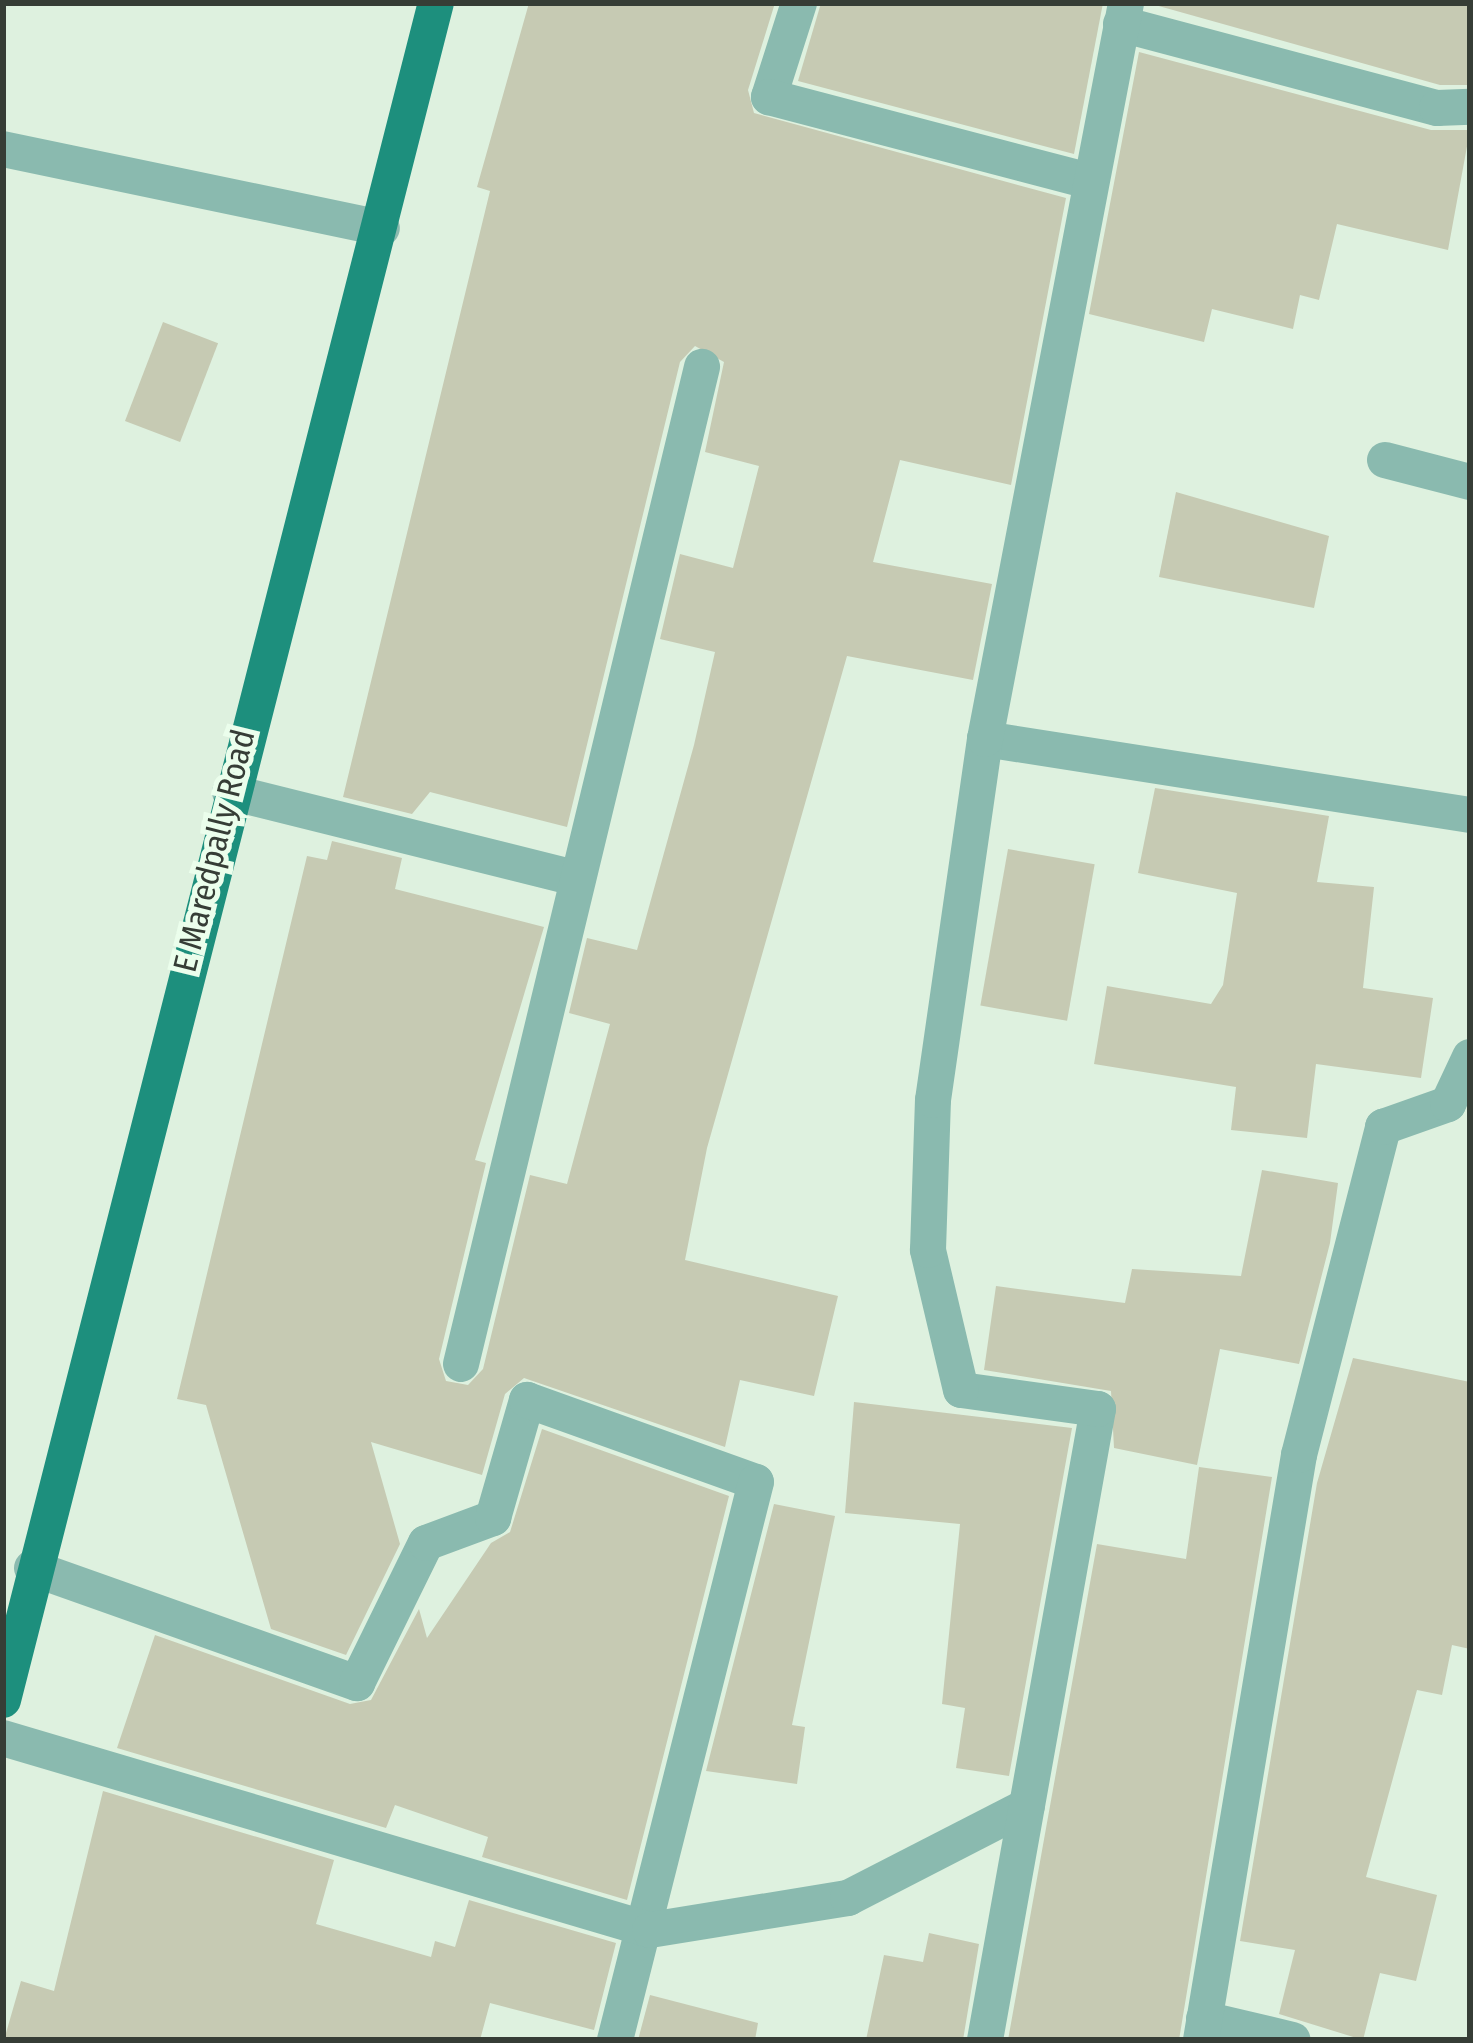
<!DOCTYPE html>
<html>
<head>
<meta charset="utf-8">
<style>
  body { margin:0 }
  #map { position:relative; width:1473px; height:2043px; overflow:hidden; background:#def1df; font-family:"Fira Sans Condensed",sans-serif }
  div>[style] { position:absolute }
  .building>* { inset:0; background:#c6cab3; transform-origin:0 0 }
  .minor>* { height:36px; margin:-18px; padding:0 18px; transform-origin:18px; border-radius:18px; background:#8abaaf }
  .major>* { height:36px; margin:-18px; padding:0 18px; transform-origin:18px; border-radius:18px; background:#1d8f7d }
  span { translate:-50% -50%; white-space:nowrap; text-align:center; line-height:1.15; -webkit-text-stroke:10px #ebfeec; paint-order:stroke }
  .street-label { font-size:33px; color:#363d36 }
  .frame { position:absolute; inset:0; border:6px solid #363d36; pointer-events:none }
</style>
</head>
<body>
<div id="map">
  <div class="building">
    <div style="clip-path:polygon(529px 3px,775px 3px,748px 90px,754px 113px,1066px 198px,1011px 485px,900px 460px,873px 562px,992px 584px,973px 680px,847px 656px,707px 1148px,685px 1260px,838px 1296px,814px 1396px,740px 1380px,725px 1447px,524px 1378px,505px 1394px,482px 1475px,371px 1442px,400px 1544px,346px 1655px,271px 1629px,206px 1405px,177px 1399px,307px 856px,327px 860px,332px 841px,402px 858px,395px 889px,544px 927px,475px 1160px,486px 1163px,439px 1359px,446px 1381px,468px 1385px,483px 1369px,530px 1175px,567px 1184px,610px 1024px,569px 1013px,587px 938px,637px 950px,694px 745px,715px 652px,660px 639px,680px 554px,733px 568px,759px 466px,705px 452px,724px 362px,695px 346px,680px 362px,567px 827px,430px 792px,412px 814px,343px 797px,490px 191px,477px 187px)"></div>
    <div style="clip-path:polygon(821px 3px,1103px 3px,1074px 154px,798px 81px)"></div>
    <div style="clip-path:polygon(1148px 3px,1470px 3px,1470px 85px,1440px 85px)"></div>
    <div style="clip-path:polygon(1139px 52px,1431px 130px,1470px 130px,1448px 250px,1337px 224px,1319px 300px,1300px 295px,1293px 329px,1212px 309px,1204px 342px,1089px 314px)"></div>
    <div style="left:163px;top:322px;width:59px;height:106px;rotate:21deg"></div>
    <div style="clip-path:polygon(1176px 492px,1329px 536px,1314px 608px,1159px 577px)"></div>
    <div style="clip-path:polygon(1155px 788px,1329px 816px,1317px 882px,1374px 887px,1363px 988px,1433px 998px,1421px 1078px,1316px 1064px,1307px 1138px,1231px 1130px,1236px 1087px,1094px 1064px,1107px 986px,1211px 1004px,1223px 985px,1237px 893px,1138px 873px)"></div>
    <div style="left:1008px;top:849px;width:88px;height:159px;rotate:10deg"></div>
    <div style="clip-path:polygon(1262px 1170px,1338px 1183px,1330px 1243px,1299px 1364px,1220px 1349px,1197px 1465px,1114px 1448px,1111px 1391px,984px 1370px,996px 1286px,1125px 1303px,1132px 1269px,1241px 1276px)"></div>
    <div style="clip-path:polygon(1353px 1358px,1470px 1382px,1470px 1649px,1452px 1645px,1442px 1695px,1417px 1690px,1366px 1877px,1437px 1895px,1416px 1981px,1380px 1973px,1363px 2040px,1279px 2014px,1295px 1950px,1240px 1941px,1317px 1483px)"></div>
    <div style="clip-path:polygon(854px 1402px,1072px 1428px,1009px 1776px,956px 1768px,965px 1708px,942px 1704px,960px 1524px,845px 1513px)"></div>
    <div style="clip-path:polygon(542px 1429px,729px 1496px,627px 1900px,482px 1857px,488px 1837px,395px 1805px,386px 1828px,117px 1748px,155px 1635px,350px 1704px,371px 1700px,419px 1609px,427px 1638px,491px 1543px,510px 1532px)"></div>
    <div style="clip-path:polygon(1199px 1467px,1272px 1477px,1179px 2040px,1008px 2040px,1097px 1544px,1186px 1559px)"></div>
    <div style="clip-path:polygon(774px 1504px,835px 1516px,792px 1725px,805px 1727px,797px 1784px,706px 1771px)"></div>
    <div style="clip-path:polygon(103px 1791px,334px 1860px,316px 1924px,431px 1957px,435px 1941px,455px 1947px,469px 1900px,616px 1943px,594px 2030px,490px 2003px,480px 2040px,4px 2040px,21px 1981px,54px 1991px)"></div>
    <div style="clip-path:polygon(929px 1933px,979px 1944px,963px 2040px,866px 2040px,884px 1955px,923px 1962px)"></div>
    <div style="clip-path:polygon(650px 1995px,758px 2023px,755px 2040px,638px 2040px)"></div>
  </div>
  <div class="minor">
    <div style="left:799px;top:3px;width:99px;rotate:107.7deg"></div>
    <div style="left:769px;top:97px;width:331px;rotate:14.7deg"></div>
    <div style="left:1121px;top:24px;width:327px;rotate:14.9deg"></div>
    <div style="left:1437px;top:108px;width:33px;rotate:-2deg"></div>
    <div style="left:3px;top:149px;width:387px;rotate:11.8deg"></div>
    <div style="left:1385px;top:460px;width:88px;rotate:14.5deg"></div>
    <div style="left:985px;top:739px;width:491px;rotate:8.9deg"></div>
    <div style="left:230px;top:792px;width:355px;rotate:14deg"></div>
    <div style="left:461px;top:1364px;width:1026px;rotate:-76.41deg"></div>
    <div style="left:32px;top:1568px;width:345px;rotate:19.5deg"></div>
    <div style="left:357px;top:1683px;width:156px;rotate:-63.8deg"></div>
    <div style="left:426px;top:1543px;width:72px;rotate:-20.5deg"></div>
    <div style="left:493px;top:1518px;width:123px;rotate:-73.9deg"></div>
    <div style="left:527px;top:1400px;width:243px;rotate:19.7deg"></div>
    <div style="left:756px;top:1482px;width:576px;rotate:104.18deg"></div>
    <div style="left:3px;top:1738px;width:675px;rotate:16.53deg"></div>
    <div style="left:650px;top:1930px;width:201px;rotate:-9.2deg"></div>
    <div style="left:848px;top:1898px;width:201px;rotate:-27.2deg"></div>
    <div style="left:1204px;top:2019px;width:91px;rotate:13.3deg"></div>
    <div style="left:985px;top:2040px;width:641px;rotate:-79.85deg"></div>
    <div style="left:1098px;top:1409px;width:138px;rotate:-172.1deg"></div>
    <div style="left:961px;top:1390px;width:144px;rotate:-103.3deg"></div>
    <div style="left:928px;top:1250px;width:150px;rotate:-88.1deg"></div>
    <div style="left:933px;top:1100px;width:365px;rotate:-81.8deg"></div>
    <div style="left:985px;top:739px;width:749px;rotate:-79.15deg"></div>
    <div style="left:1201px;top:2040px;width:593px;rotate:-80.49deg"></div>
    <div style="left:1299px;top:1455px;width:339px;rotate:-75.6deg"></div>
    <div style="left:1383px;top:1127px;width:69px;rotate:-19.5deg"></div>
    <div style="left:1448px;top:1104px;width:52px;rotate:-64.9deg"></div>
  </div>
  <div class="major">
    <div style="left:3px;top:1700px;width:1751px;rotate:-75.69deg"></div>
  </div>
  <div class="street-label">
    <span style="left:215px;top:851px;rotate:-76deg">E Maredpally Road</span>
  </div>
  <div class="frame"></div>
</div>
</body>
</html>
